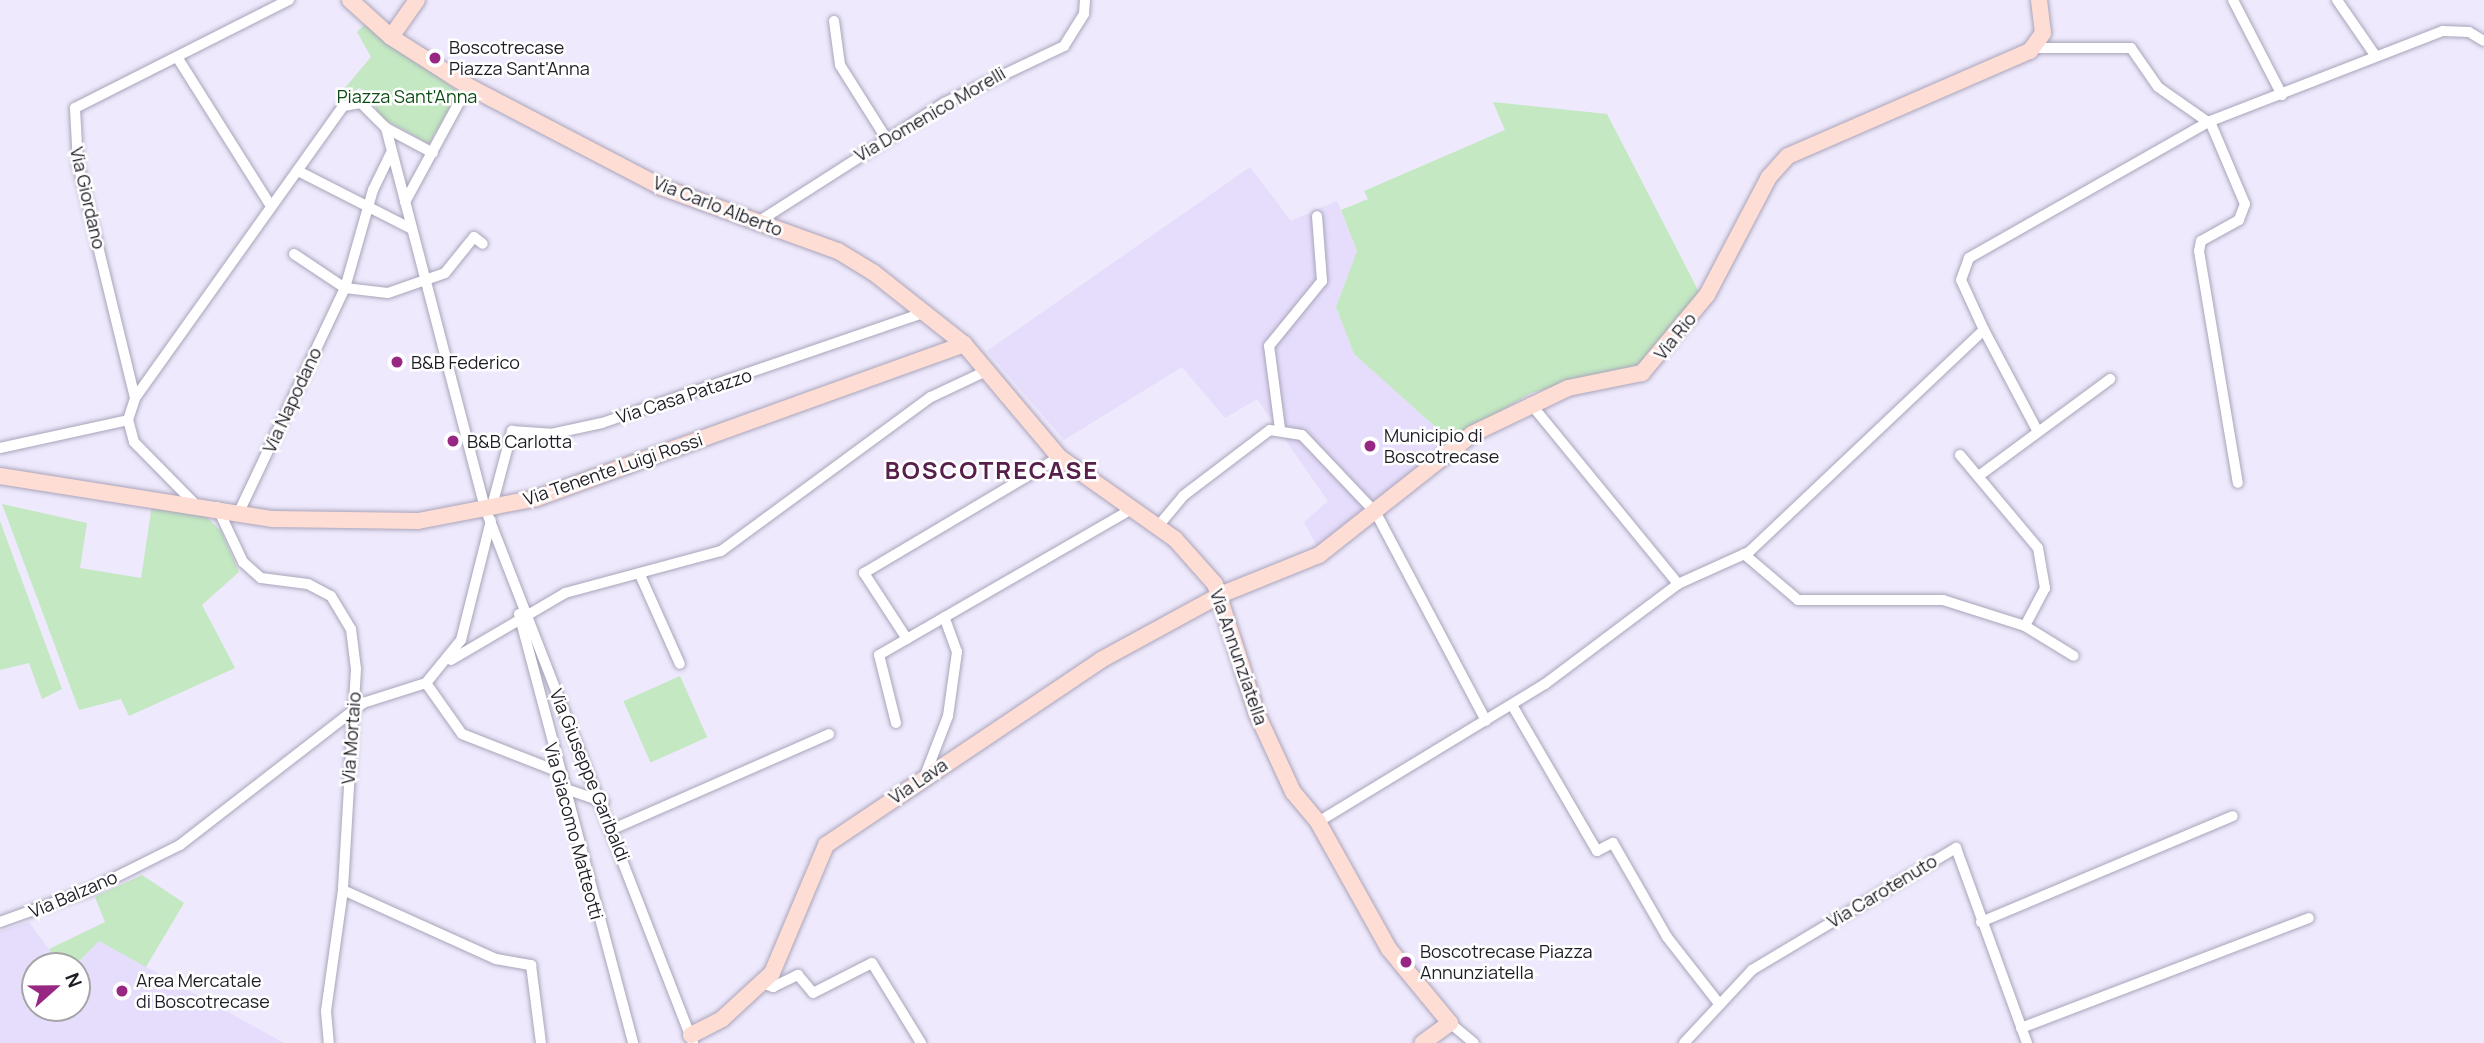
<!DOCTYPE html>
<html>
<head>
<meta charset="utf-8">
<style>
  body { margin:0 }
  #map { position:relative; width:2484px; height:1043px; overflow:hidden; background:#eee9fc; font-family:Manrope,sans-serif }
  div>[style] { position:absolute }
  .built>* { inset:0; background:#e5ddfb }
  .green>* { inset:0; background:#c3e8c2; transform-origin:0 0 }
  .roads { filter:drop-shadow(0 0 2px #aaa4ba) drop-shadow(0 0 2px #aaa4ba) }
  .street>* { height:10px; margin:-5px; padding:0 5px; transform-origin:5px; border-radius:5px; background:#fff }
  .secondary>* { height:16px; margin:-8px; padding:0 8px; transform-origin:8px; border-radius:8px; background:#feddd5 }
  .dots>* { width:19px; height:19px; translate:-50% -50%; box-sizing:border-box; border:4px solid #fff; border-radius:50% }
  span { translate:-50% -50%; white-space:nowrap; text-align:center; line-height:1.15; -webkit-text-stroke:5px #fff; paint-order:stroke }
  .poi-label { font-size:18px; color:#1f1c25 }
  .left { translate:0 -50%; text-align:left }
  .park-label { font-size:18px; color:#0d4c13 }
  .street-label { font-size:18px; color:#1f1c25 }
  .district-label { font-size:24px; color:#57204c; font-weight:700; letter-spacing:2px }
  .north { position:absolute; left:21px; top:952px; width:70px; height:70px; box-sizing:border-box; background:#fff; border:2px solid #a5a4a8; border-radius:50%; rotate:69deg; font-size:19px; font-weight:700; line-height:28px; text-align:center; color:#1f1c25 }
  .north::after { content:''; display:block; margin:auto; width:24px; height:32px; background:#982683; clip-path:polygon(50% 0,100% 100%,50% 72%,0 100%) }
</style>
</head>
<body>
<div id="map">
  <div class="built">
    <div style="clip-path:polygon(1250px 167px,1291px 221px,1337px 201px,1357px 251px,1336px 307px,1354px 354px,1451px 441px,1318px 548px,1304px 522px,1328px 501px,1257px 399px,1225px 418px,1182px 367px,1064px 440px,987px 351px)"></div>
    <div style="clip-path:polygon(29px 922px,61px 966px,35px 966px,35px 1008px,77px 1008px,74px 966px,99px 941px,284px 1043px,0 1043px,0 931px)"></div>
  </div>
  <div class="green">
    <div style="clip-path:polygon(365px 24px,459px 92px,429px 144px,378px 116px,373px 97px,359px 88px,345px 100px,339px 95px,371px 57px,357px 32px)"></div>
    <div style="clip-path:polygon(1493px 102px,1607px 114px,1699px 292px,1644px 363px,1531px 393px,1451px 441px,1354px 354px,1336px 307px,1357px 251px,1341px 210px,1368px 199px,1364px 191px,1505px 130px)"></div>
    <div style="clip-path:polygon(2px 504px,87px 523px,80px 568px,141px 578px,152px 505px,200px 511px,221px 531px,239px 572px,202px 605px,235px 668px,129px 716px,121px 699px,79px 710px)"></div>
    <div style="clip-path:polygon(0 521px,62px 689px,42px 699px,29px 663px,0 670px)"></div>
    <div style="left:680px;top:676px;width:67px;height:62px;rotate:66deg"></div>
    <div style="clip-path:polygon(142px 875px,184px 903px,146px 967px,99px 941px,74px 966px,61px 966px,49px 949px,105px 922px,95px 897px)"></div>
  </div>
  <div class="roads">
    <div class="street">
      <div style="left:2233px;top:0;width:107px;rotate:62.7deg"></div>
      <div style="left:2337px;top:0;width:67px;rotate:55.4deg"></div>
      <div style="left:834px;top:21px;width:44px;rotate:82.2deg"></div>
      <div style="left:840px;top:65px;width:86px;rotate:57.8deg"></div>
      <div style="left:2035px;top:48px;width:96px"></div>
      <div style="left:2131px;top:48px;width:47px;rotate:55.3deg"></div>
      <div style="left:2158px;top:87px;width:61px;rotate:35deg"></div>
      <div style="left:177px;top:57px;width:176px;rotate:57.8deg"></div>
      <div style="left:2211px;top:124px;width:87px;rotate:67deg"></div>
      <div style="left:2245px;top:204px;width:17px;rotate:111deg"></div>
      <div style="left:2239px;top:220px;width:43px;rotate:151.1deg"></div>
      <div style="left:2201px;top:241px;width:10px;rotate:101deg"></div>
      <div style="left:2199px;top:251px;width:235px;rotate:80.5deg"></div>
      <div style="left:386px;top:128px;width:393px;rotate:75.4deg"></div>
      <div style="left:485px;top:508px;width:574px;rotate:68.75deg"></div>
      <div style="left:298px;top:171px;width:128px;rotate:27deg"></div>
      <div style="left:405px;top:202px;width:132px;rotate:-61.5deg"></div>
      <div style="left:758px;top:222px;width:221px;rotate:-32.6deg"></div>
      <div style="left:944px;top:103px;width:133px;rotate:-25.4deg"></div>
      <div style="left:1064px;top:46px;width:38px;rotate:-58deg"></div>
      <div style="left:1084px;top:14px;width:14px;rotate:-86deg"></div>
      <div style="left:294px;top:254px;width:61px;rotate:33.7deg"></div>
      <div style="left:345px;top:288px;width:43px;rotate:6.6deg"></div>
      <div style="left:388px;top:293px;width:60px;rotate:-19.3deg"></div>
      <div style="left:445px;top:273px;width:46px;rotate:-51.1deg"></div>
      <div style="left:474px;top:237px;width:11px;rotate:38deg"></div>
      <div style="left:1984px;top:330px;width:113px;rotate:62.1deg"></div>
      <div style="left:135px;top:398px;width:241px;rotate:-103.7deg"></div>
      <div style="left:78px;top:164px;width:56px;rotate:-93.1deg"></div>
      <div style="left:75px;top:108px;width:240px;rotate:-26.8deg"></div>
      <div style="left:1530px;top:403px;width:234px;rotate:50.7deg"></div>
      <div style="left:1280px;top:429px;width:84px;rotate:-97.5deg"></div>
      <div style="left:1269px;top:346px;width:84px;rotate:-50.8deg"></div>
      <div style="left:1322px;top:281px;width:65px;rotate:-94.4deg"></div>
      <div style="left:0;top:448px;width:131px;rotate:-12.3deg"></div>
      <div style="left:1960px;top:455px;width:121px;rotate:50deg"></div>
      <div style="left:2038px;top:548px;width:41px;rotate:80.1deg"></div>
      <div style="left:2045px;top:588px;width:43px;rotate:117.8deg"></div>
      <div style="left:1980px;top:475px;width:162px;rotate:-36.4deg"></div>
      <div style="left:195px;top:504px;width:87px;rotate:-134.5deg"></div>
      <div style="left:134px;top:442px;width:23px;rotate:-105deg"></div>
      <div style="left:128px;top:420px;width:23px;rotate:-72deg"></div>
      <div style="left:135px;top:398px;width:359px;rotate:-54.5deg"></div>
      <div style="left:343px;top:106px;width:18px;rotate:-9deg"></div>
      <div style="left:361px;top:103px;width:35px;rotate:45deg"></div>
      <div style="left:386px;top:128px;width:53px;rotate:28deg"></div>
      <div style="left:492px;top:506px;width:78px;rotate:-75.1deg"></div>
      <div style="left:512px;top:431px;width:39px;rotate:4deg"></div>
      <div style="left:551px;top:434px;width:52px;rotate:-12.2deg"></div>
      <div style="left:602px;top:423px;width:342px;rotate:-18.9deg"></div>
      <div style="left:217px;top:507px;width:61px;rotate:64.7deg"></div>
      <div style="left:243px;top:562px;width:24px;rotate:42deg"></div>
      <div style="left:261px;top:578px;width:47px;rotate:7.3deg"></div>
      <div style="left:308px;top:584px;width:26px;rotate:28deg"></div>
      <div style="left:331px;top:596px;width:39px;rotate:59deg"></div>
      <div style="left:351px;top:629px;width:40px;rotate:82.9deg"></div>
      <div style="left:356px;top:669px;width:221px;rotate:93.4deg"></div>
      <div style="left:343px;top:890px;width:122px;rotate:98deg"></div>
      <div style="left:326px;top:1011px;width:32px;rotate:85deg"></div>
      <div style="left:239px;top:512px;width:248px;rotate:-64.7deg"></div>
      <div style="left:345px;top:288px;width:102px;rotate:-74.1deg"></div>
      <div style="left:373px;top:190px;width:41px;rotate:-64.1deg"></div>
      <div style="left:1159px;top:525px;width:38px;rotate:-50deg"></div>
      <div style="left:1183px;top:496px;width:109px;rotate:-37.2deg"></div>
      <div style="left:1270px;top:430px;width:32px;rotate:9deg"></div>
      <div style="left:1302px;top:435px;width:108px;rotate:46.5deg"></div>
      <div style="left:1376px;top:513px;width:235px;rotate:62.1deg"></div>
      <div style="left:1744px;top:554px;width:71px;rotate:40.4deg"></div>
      <div style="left:1798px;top:600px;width:145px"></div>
      <div style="left:1943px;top:600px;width:86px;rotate:17.6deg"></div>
      <div style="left:2025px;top:626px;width:57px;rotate:31.5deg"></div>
      <div style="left:641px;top:577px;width:95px;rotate:65.9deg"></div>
      <div style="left:519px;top:614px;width:444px;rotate:75.1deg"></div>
      <div style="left:907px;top:639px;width:79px;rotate:-123.1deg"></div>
      <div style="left:864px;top:573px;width:227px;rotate:-30.7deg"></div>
      <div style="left:451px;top:660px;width:132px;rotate:-30.4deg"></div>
      <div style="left:565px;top:593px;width:162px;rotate:-15.1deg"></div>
      <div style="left:721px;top:551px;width:260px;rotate:-36.3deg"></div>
      <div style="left:931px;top:397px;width:63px;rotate:-25.3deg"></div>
      <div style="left:426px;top:683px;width:62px;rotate:54.8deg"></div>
      <div style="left:462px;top:734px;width:104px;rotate:21.4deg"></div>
      <div style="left:1512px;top:705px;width:169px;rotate:59.8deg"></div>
      <div style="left:1597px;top:851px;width:18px;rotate:-27deg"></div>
      <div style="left:1613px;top:843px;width:108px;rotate:60.1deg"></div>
      <div style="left:1667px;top:937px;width:81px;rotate:52deg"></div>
      <div style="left:896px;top:723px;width:70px;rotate:-104deg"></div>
      <div style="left:879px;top:655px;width:292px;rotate:-30deg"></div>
      <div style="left:926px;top:773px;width:61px;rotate:-68.9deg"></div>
      <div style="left:948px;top:716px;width:65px;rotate:-82deg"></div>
      <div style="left:957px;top:652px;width:37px;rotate:-110deg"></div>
      <div style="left:563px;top:788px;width:43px;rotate:18.9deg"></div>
      <div style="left:1318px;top:822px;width:266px;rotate:-31.3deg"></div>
      <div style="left:1545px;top:684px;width:166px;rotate:-36.9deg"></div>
      <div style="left:1678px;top:584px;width:78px;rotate:-24.3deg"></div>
      <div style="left:1749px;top:552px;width:323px;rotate:-43.4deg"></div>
      <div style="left:1984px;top:330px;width:55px;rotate:-114.7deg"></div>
      <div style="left:1961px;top:280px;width:23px;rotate:-70deg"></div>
      <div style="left:1969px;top:258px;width:275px;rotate:-29.6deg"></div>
      <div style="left:2208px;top:122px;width:252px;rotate:-21.2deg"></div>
      <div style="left:2443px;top:31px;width:26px;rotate:2deg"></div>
      <div style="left:2469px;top:32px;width:17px;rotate:31deg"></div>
      <div style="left:613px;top:829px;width:236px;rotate:-23.7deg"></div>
      <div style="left:343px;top:890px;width:168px;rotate:24.3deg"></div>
      <div style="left:496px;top:959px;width:36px;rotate:10deg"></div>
      <div style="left:531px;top:965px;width:79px;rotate:82.7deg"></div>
      <div style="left:0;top:922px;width:98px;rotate:-19.7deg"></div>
      <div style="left:92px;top:889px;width:98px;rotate:-26.6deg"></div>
      <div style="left:180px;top:845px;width:232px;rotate:-37.8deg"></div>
      <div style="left:363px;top:703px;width:66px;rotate:-17.6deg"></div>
      <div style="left:426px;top:683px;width:55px;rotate:-50.9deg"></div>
      <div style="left:461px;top:640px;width:123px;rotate:-75.9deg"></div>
      <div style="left:1981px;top:922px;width:273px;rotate:-22.8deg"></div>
      <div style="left:762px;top:983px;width:12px;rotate:20deg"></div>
      <div style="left:773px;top:987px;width:28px;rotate:-26deg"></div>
      <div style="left:798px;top:975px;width:23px;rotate:50deg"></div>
      <div style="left:813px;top:993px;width:66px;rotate:-27deg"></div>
      <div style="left:872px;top:963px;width:94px;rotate:58.5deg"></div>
      <div style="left:1450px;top:1023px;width:31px;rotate:40deg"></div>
      <div style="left:2021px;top:1028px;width:308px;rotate:-20.9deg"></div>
      <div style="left:1684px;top:1043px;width:100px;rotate:-47deg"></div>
      <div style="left:1752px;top:970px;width:238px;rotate:-30.9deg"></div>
      <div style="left:1956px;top:848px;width:208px;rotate:70deg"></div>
    </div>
    <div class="secondary">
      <div style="left:350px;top:0;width:55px;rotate:42.1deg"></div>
      <div style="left:391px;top:37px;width:91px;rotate:32.5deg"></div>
      <div style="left:468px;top:86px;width:218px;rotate:27.6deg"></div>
      <div style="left:661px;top:187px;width:188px;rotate:19.9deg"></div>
      <div style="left:838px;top:251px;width:42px;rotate:31.4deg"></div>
      <div style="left:874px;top:273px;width:115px;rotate:38.3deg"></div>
      <div style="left:964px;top:344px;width:148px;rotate:49.9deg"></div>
      <div style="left:1059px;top:457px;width:142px;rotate:35.3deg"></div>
      <div style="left:1175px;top:539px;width:60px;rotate:48.4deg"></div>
      <div style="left:1215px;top:584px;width:137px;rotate:72.1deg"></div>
      <div style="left:1257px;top:714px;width:86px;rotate:65.2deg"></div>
      <div style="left:1293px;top:792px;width:39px;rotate:50deg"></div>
      <div style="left:1318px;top:822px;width:145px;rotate:60.8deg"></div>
      <div style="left:1389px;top:949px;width:96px;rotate:50.5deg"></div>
      <div style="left:1450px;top:1023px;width:34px;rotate:144deg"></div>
      <div style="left:391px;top:37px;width:45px;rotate:-54.9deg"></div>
      <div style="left:0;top:476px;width:276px;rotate:9deg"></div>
      <div style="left:273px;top:519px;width:145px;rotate:0.8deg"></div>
      <div style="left:418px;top:521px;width:121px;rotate:-10.9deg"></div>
      <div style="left:537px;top:498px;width:454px;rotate:-19.8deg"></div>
      <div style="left:691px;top:1035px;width:35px;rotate:-27deg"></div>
      <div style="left:722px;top:1019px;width:68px;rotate:-42.6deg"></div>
      <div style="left:772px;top:973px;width:139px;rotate:-67.1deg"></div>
      <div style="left:826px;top:845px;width:331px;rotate:-33.9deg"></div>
      <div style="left:1101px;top:660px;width:136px;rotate:-28.6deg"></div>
      <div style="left:1220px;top:595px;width:107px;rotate:-22deg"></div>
      <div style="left:1319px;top:555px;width:195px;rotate:-38.3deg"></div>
      <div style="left:1472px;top:434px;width:106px;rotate:-25.6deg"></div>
      <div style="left:1568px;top:388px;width:76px;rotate:-11.5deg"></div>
      <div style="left:1642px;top:373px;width:102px;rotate:-50.2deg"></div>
      <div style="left:1707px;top:295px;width:133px;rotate:-62.3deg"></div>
      <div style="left:1769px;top:177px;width:28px;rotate:-48deg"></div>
      <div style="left:1788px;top:156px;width:264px;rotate:-23.5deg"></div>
      <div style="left:2030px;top:51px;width:22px;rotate:-54deg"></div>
      <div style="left:2043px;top:33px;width:33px;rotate:-97deg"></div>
    </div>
  </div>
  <div class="dots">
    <div style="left:435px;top:58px;background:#982683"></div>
    <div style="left:397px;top:362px;background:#982683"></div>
    <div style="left:453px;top:441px;background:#982683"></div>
    <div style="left:1370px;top:446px;background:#982683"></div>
    <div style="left:1406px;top:962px;background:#982683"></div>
    <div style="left:122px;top:991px;background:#982683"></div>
  </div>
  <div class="poi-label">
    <span class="left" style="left:449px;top:58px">Boscotrecase<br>Piazza Sant'Anna</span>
    <span class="left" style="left:411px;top:362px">B&amp;B Federico</span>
    <span class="left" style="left:1384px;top:446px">Municipio di<br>Boscotrecase</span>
    <span class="left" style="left:467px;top:441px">B&amp;B Carlotta</span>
    <span class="left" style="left:1420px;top:962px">Boscotrecase Piazza<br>Annunziatella</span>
    <span class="left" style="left:136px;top:991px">Area Mercatale<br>di Boscotrecase</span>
  </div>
  <div class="park-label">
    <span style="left:407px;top:96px">Piazza Sant'Anna</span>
  </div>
  <div class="street-label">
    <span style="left:930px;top:114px;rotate:-30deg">Via Domenico Morelli</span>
    <span style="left:88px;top:198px;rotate:77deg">Via Giordano</span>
    <span style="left:718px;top:206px;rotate:21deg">Via Carlo Alberto</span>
    <span style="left:1675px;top:336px;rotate:-51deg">Via Rio</span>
    <span style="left:684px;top:396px;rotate:-18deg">Via Casa Patazzo</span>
    <span style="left:292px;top:400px;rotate:-65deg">Via Napodano</span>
    <span style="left:613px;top:469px;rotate:-19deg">Via Tenente Luigi Rossi</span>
    <span style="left:1239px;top:657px;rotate:71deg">Via Annunziatella</span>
    <span style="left:351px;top:738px;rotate:-86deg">Via Mortaio</span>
    <span style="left:590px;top:775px;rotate:68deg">Via Giuseppe Garibaldi</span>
    <span style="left:918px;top:781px;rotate:-34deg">Via Lava</span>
    <span style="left:574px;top:831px;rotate:75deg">Via Giacomo Matteotti</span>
    <span style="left:1882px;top:891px;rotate:-31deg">Via Carotenuto</span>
    <span style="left:73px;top:894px;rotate:-23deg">Via Balzano</span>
  </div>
  <div class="district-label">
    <span style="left:992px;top:470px">BOSCOTRECASE</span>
  </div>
  <div class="north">N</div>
</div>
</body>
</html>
